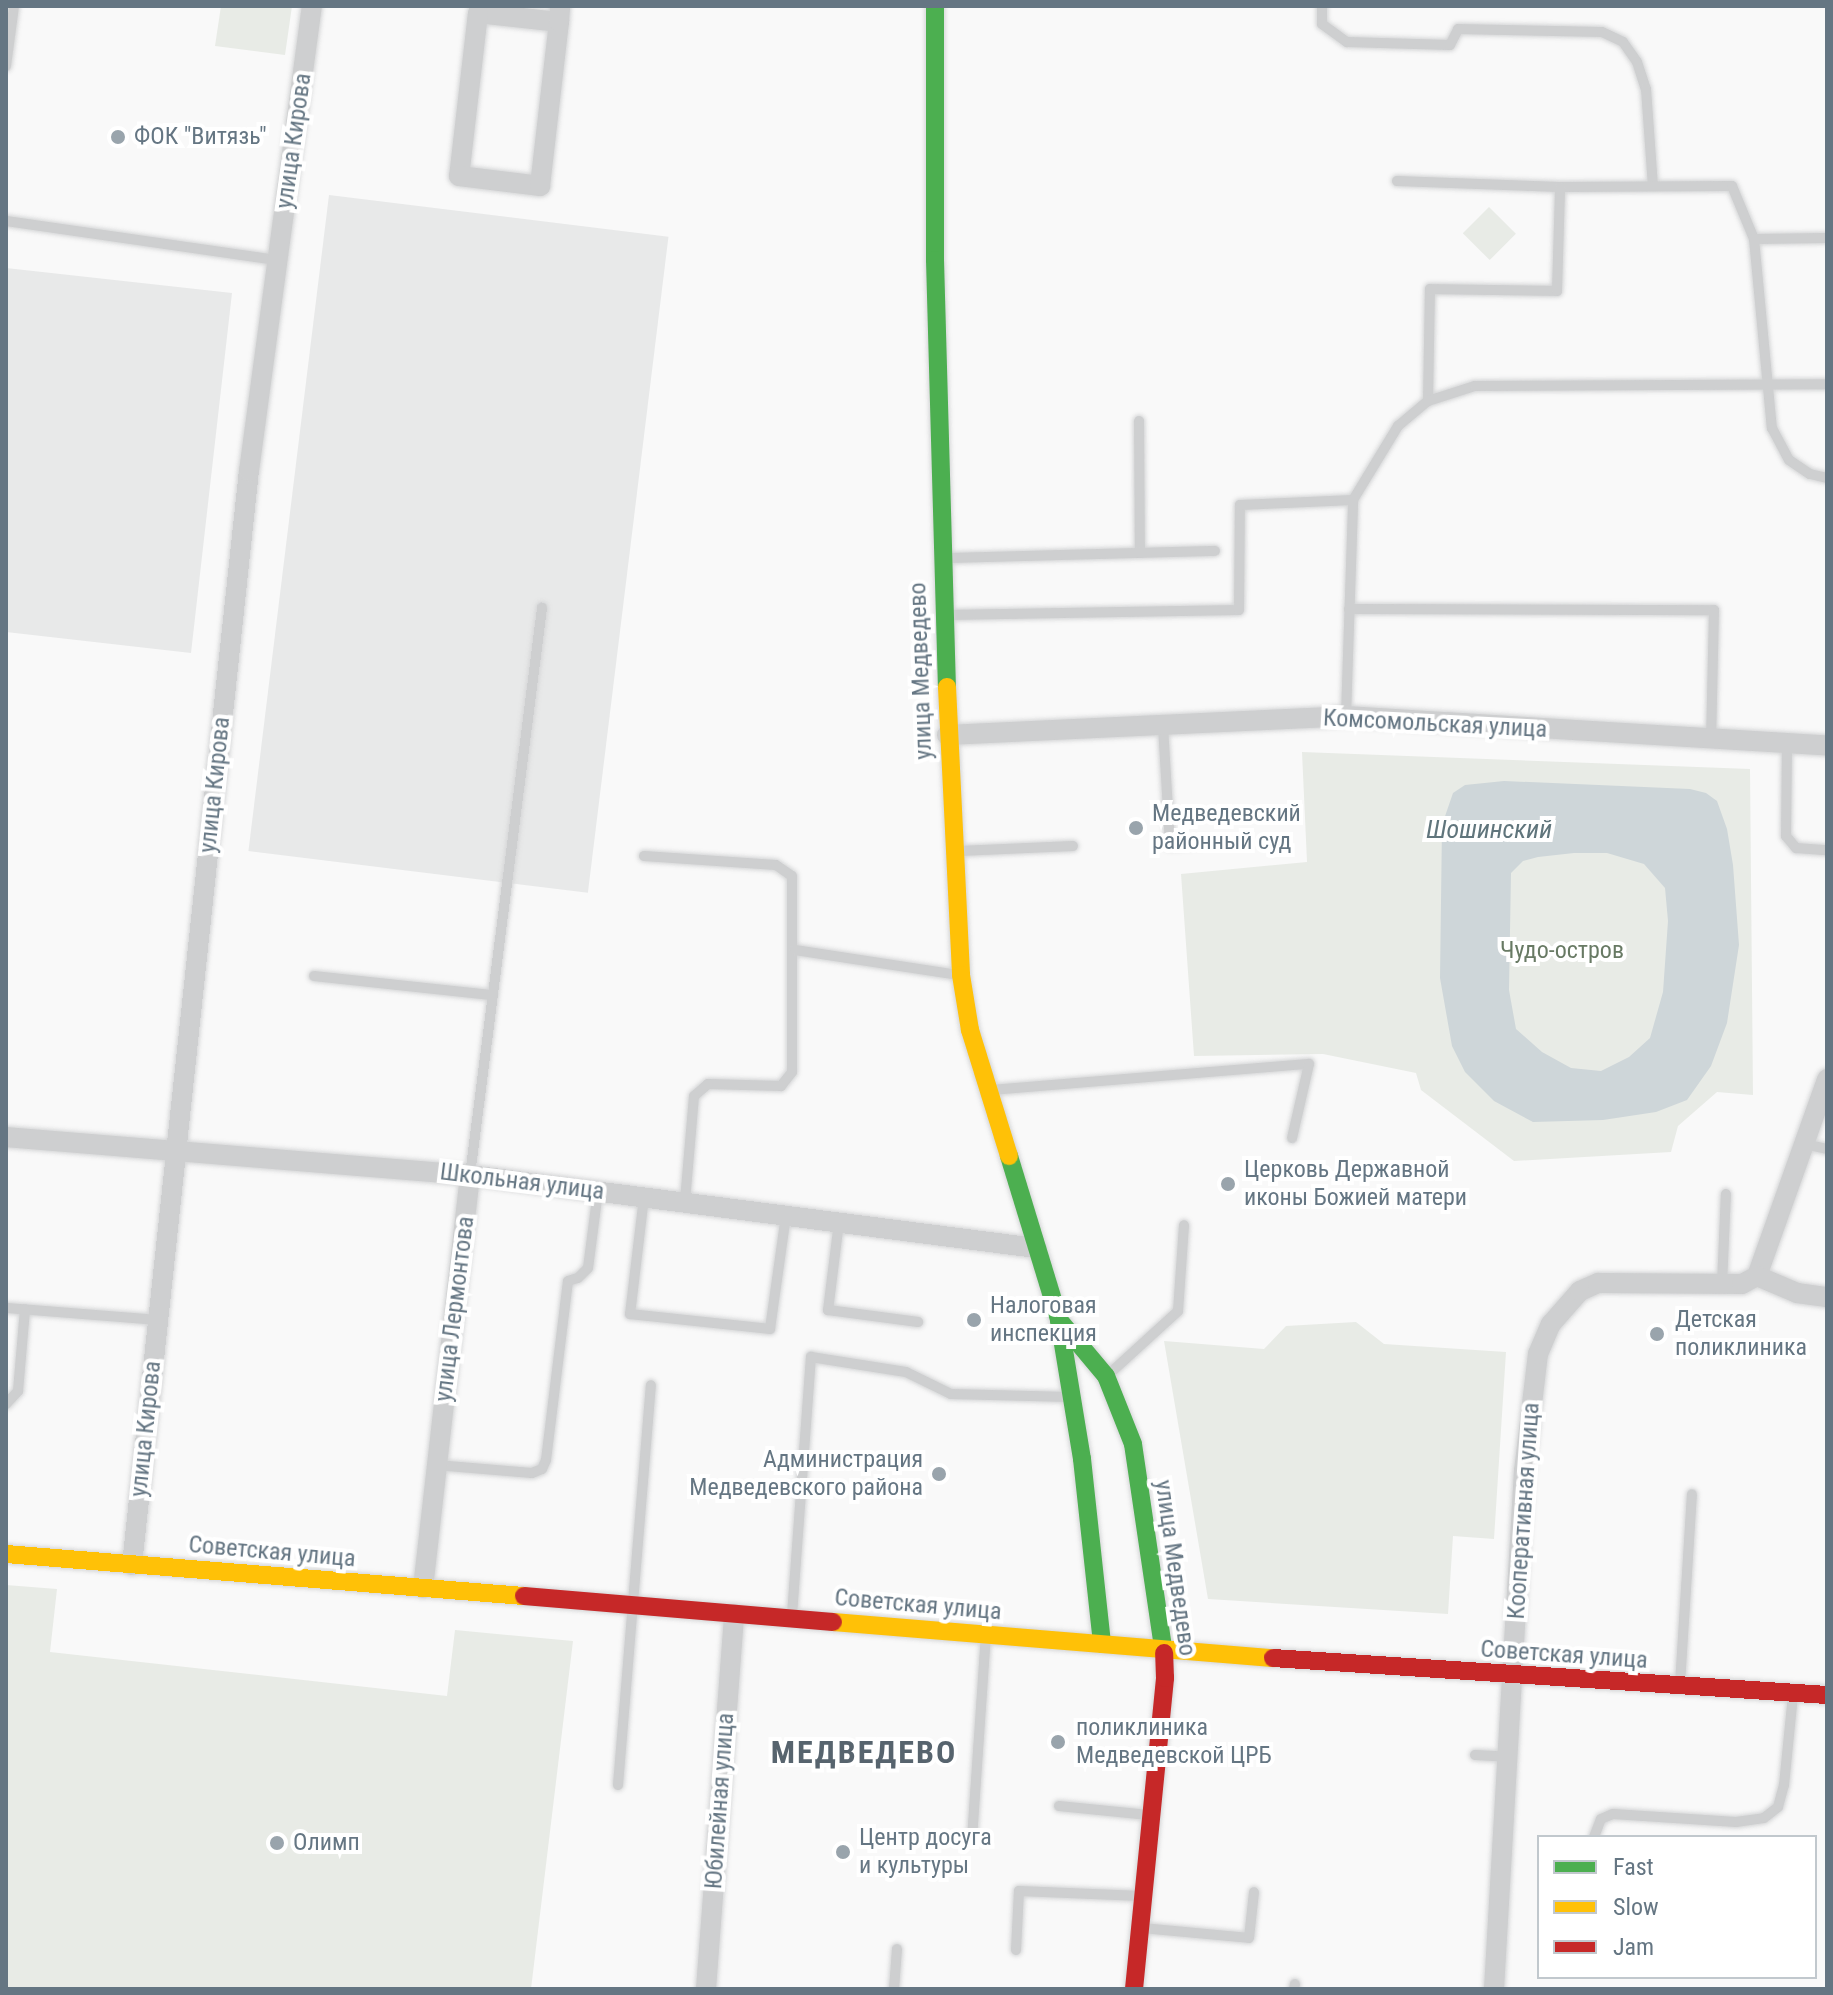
<!DOCTYPE html>
<html>
<head>
<meta charset="utf-8">
<style>
  body { margin:0 }
  #map { position:relative; width:1833px; height:1995px; overflow:hidden; background:#f9f9f9; font-family:"Roboto Condensed",sans-serif }
  div>[style] { position:absolute }
  .built>* { inset:0; background:#e8e9e9; transform-origin:0 0 }
  .green>* { inset:0; background:#e8ebe6; transform-origin:0 0 }
  .water>* { inset:0; background:#ced6d9 }
  .roads { filter:drop-shadow(0 0 2px #d5d6d7) drop-shadow(0 0 2px #d5d6d7) }
  .lane>* { height:10px; margin:-5px; padding:0 5px; transform-origin:5px; border-radius:5px; background:#cecfd0 }
  .street>* { height:20px; margin:-10px; padding:0 10px; transform-origin:10px; border-radius:10px; background:#cecfd0 }
  .fast>* { height:18px; margin:-9px; padding:0 9px; transform-origin:9px; border-radius:9px; background:#4caf50 }
  .slow>* { height:18px; margin:-9px; padding:0 9px; transform-origin:9px; border-radius:9px; background:#ffc107 }
  .jam>* { height:18px; margin:-9px; padding:0 9px; transform-origin:9px; border-radius:9px; background:#c62828 }
  .dots>* { width:22px; height:22px; translate:-50% -50%; box-sizing:border-box; border:4px solid #fff; border-radius:50% }
  span { translate:-50% -50%; white-space:nowrap; text-align:center; line-height:1.15; -webkit-text-stroke:8px #fff; paint-order:stroke }
  .poi-label { font-size:24px; color:#657683 }
  .left { translate:0 -50%; text-align:left }
  .right { translate:-100% -50%; text-align:right }
  .street-label { font-size:24px; color:#657683 }
  .park-label { font-size:24px; color:#687a64 }
  .water-label { font-size:26px; color:#60757c; font-style:italic }
  .district-label { font-size:32px; color:#57646e; font-weight:700; letter-spacing:2px }
  .frame { position:absolute; inset:0; border:8px solid #657683; pointer-events:none }
  .legend { position:absolute; left:1537px; top:1835px; width:280px; height:144px; box-sizing:border-box; background:#fff; border:2px solid #c1c8cd; margin:0; padding:10px 14px; list-style:none; font-size:24px; color:#657683 }
  .legend li { display:flex; align-items:center; gap:16px; height:40px }
  .legend b { width:40px; border:2px solid #c1c8cd }
</style>
</head>
<body>
<div id="map">
  <div class="built">
    <div style="left:329px;top:195px;width:342px;height:661px;rotate:7deg"></div>
    <div style="clip-path:polygon(6px 268px,232px 293px,191px 653px,6px 632px)"></div>
  </div>
  <div class="green">
    <div style="clip-path:polygon(221px 6px,292px 6px,285px 55px,215px 46px)"></div>
    <div style="left:1489px;top:207px;width:38px;height:37px;rotate:45deg"></div>
    <div style="clip-path:polygon(1302px 752px,1750px 769px,1753px 1095px,1717px 1092px,1678px 1126px,1671px 1152px,1514px 1161px,1421px 1090px,1416px 1073px,1323px 1054px,1194px 1056px,1181px 874px,1307px 862px)"></div>
    <div style="clip-path:polygon(1356px 1322px,1384px 1344px,1506px 1352px,1494px 1539px,1453px 1536px,1448px 1614px,1208px 1599px,1164px 1341px,1264px 1349px,1286px 1326px)"></div>
    <div style="clip-path:polygon(6px 1585px,57px 1589px,50px 1652px,447px 1696px,455px 1630px,573px 1641px,531px 1989px,6px 1989px)"></div>
  </div>
  <div class="water">
    <div style="clip-path:polygon(evenodd,1504px 781px,1690px 789px,1706px 793px,1717px 801px,1727px 829px,1733px 865px,1739px 945px,1727px 1023px,1711px 1066px,1687px 1100px,1656px 1112px,1603px 1120px,1533px 1122px,1494px 1101px,1465px 1072px,1452px 1046px,1440px 978px,1442px 825px,1453px 793px,1465px 785px,1504px 781px,1574px 853px,1607px 853px,1644px 864px,1665px 888px,1668px 921px,1663px 992px,1650px 1038px,1629px 1057px,1601px 1071px,1571px 1068px,1542px 1052px,1516px 1029px,1509px 990px,1511px 873px,1523px 861px,1538px 857px,1574px 853px)"></div>
  </div>
  <div class="roads">
    <div class="lane">
      <div style="left:1322px;top:6px;width:18px;rotate:90deg"></div>
      <div style="left:1322px;top:24px;width:31px;rotate:36deg"></div>
      <div style="left:1347px;top:42px;width:103px;rotate:1.7deg"></div>
      <div style="left:1450px;top:45px;width:18px;rotate:-63deg"></div>
      <div style="left:1458px;top:29px;width:144px;rotate:1.2deg"></div>
      <div style="left:1602px;top:32px;width:23px;rotate:25deg"></div>
      <div style="left:1623px;top:42px;width:24px;rotate:55deg"></div>
      <div style="left:1637px;top:62px;width:28px;rotate:72deg"></div>
      <div style="left:1646px;top:89px;width:97px;rotate:85.9deg"></div>
      <div style="left:6px;top:66px;width:61px;rotate:-82.4deg"></div>
      <div style="left:1397px;top:181px;width:163px;rotate:2.1deg"></div>
      <div style="left:1560px;top:187px;width:172px;rotate:-0.3deg"></div>
      <div style="left:1732px;top:186px;width:57px;rotate:67.5deg"></div>
      <div style="left:6px;top:221px;width:275px;rotate:8.2deg"></div>
      <div style="left:1827px;top:238px;width:73px;rotate:179.2deg"></div>
      <div style="left:1754px;top:239px;width:190px;rotate:84.6deg"></div>
      <div style="left:1772px;top:428px;width:36px;rotate:62deg"></div>
      <div style="left:1789px;top:460px;width:25px;rotate:34deg"></div>
      <div style="left:1810px;top:474px;width:17px;rotate:13deg"></div>
      <div style="left:1428px;top:401px;width:112px;rotate:-89deg"></div>
      <div style="left:1430px;top:289px;width:127px;rotate:0.9deg"></div>
      <div style="left:1557px;top:291px;width:104px;rotate:-88.3deg"></div>
      <div style="left:1139px;top:421px;width:132px;rotate:89.6deg"></div>
      <div style="left:945px;top:558px;width:270px;rotate:-1.5deg"></div>
      <div style="left:1349px;top:609px;width:365px;rotate:0.2deg"></div>
      <div style="left:1714px;top:610px;width:130px;rotate:91.3deg"></div>
      <div style="left:946px;top:615px;width:293px;rotate:-1deg"></div>
      <div style="left:1239px;top:610px;width:105px;rotate:-89.5deg"></div>
      <div style="left:1240px;top:505px;width:113px;rotate:-2.5deg"></div>
      <div style="left:1346px;top:716px;width:216px;rotate:-88.1deg"></div>
      <div style="left:1353px;top:500px;width:87px;rotate:-58.7deg"></div>
      <div style="left:1398px;top:426px;width:39px;rotate:-40deg"></div>
      <div style="left:1428px;top:401px;width:49px;rotate:-17.7deg"></div>
      <div style="left:1475px;top:386px;width:352px;rotate:-0.3deg"></div>
      <div style="left:1163px;top:726px;width:119px;rotate:86.6deg"></div>
      <div style="left:1170px;top:845px;width:36px;rotate:-5deg"></div>
      <div style="left:1787px;top:743px;width:93px;rotate:90.6deg"></div>
      <div style="left:1786px;top:836px;width:16px;rotate:50deg"></div>
      <div style="left:1796px;top:848px;width:31px;rotate:4deg"></div>
      <div style="left:959px;top:851px;width:114px;rotate:-2.5deg"></div>
      <div style="left:644px;top:856px;width:132px;rotate:3.9deg"></div>
      <div style="left:776px;top:865px;width:19px;rotate:35deg"></div>
      <div style="left:792px;top:876px;width:196px;rotate:90deg"></div>
      <div style="left:792px;top:1072px;width:18px;rotate:128deg"></div>
      <div style="left:781px;top:1086px;width:73px;rotate:-178.4deg"></div>
      <div style="left:708px;top:1084px;width:18px;rotate:139deg"></div>
      <div style="left:694px;top:1096px;width:106px;rotate:94.9deg"></div>
      <div style="left:795px;top:950px;width:166px;rotate:8.7deg"></div>
      <div style="left:314px;top:976px;width:180px;rotate:6.1deg"></div>
      <div style="left:990px;top:1090px;width:320px;rotate:-4.7deg"></div>
      <div style="left:1309px;top:1064px;width:76px;rotate:102.9deg"></div>
      <div style="left:1804px;top:1144px;width:24px;rotate:12deg"></div>
      <div style="left:470px;top:1175px;width:572px;rotate:-82.76deg"></div>
      <div style="left:644px;top:1197px;width:118px;rotate:96.8deg"></div>
      <div style="left:630px;top:1314px;width:141px;rotate:6.1deg"></div>
      <div style="left:770px;top:1329px;width:115px;rotate:-82deg"></div>
      <div style="left:839px;top:1222px;width:89px;rotate:97.1deg"></div>
      <div style="left:828px;top:1310px;width:91px;rotate:7.6deg"></div>
      <div style="left:1722px;top:1284px;width:90px;rotate:-87.5deg"></div>
      <div style="left:6px;top:1308px;width:151px;rotate:4.5deg"></div>
      <div style="left:1108px;top:1375px;width:95px;rotate:-42.4deg"></div>
      <div style="left:1178px;top:1311px;width:86px;rotate:-86deg"></div>
      <div style="left:6px;top:1404px;width:18px;rotate:-47deg"></div>
      <div style="left:18px;top:1391px;width:82px;rotate:-85.1deg"></div>
      <div style="left:436px;top:1465px;width:96px;rotate:4.8deg"></div>
      <div style="left:532px;top:1473px;width:11px;rotate:-22deg"></div>
      <div style="left:542px;top:1469px;width:10px;rotate:-66deg"></div>
      <div style="left:546px;top:1460px;width:180px;rotate:-83deg"></div>
      <div style="left:568px;top:1281px;width:10px;rotate:-17deg"></div>
      <div style="left:578px;top:1278px;width:14px;rotate:-45deg"></div>
      <div style="left:588px;top:1268px;width:78px;rotate:-82.6deg"></div>
      <div style="left:792px;top:1615px;width:259px;rotate:-85.8deg"></div>
      <div style="left:811px;top:1357px;width:96px;rotate:9deg"></div>
      <div style="left:906px;top:1372px;width:50px;rotate:26.1deg"></div>
      <div style="left:951px;top:1394px;width:119px;rotate:1.4deg"></div>
      <div style="left:1680px;top:1684px;width:190px;rotate:-86.4deg"></div>
      <div style="left:1475px;top:1755px;width:34px;rotate:3deg"></div>
      <div style="left:618px;top:1785px;width:401px;rotate:-85.3deg"></div>
      <div style="left:1059px;top:1806px;width:90px;rotate:5.7deg"></div>
      <div style="left:1594px;top:1837px;width:19px;rotate:-69deg"></div>
      <div style="left:1601px;top:1819px;width:13px;rotate:-23deg"></div>
      <div style="left:1613px;top:1814px;width:123px;rotate:3.7deg"></div>
      <div style="left:1736px;top:1822px;width:28px;rotate:-8deg"></div>
      <div style="left:1764px;top:1818px;width:18px;rotate:-38deg"></div>
      <div style="left:1778px;top:1807px;width:23px;rotate:-75deg"></div>
      <div style="left:1784px;top:1785px;width:90px;rotate:-84.3deg"></div>
      <div style="left:972px;top:1839px;width:203px;rotate:-86.1deg"></div>
      <div style="left:1142px;top:1928px;width:107px;rotate:5.3deg"></div>
      <div style="left:1249px;top:1938px;width:46px;rotate:-83.8deg"></div>
      <div style="left:1016px;top:1950px;width:59px;rotate:-87.1deg"></div>
      <div style="left:1019px;top:1891px;width:122px;rotate:2.3deg"></div>
      <div style="left:894px;top:1989px;width:40px;rotate:-85.7deg"></div>
      <div style="left:1294px;top:1989px;width:5px;rotate:-79deg"></div>
    </div>
    <div class="street">
      <div style="left:559px;top:22px;width:81px;rotate:-173.7deg"></div>
      <div style="left:478px;top:13px;width:164px;rotate:96.6deg"></div>
      <div style="left:459px;top:176px;width:82px;rotate:7deg"></div>
      <div style="left:540px;top:186px;width:165px;rotate:-83.4deg"></div>
      <div style="left:559px;top:22px;width:16px;rotate:-86deg"></div>
      <div style="left:947px;top:735px;width:399px;rotate:-2.7deg"></div>
      <div style="left:1346px;top:716px;width:482px;rotate:3.5deg"></div>
      <div style="left:6px;top:1137px;width:466px;rotate:4.7deg"></div>
      <div style="left:470px;top:1175px;width:571px;rotate:7.35deg"></div>
      <div style="left:1757px;top:1276px;width:209px;rotate:-70.4deg"></div>
      <div style="left:132px;top:1565px;width:1100px;rotate:-83.9deg"></div>
      <div style="left:249px;top:471px;width:469px;rotate:-82.3deg"></div>
      <div style="left:423px;top:1588px;width:416px;rotate:-83.5deg"></div>
      <div style="left:706px;top:1989px;width:376px;rotate:-85.7deg"></div>
      <div style="left:1494px;top:1989px;width:519px;rotate:-86.69deg"></div>
      <div style="left:1524px;top:1471px;width:118px;rotate:-83.2deg"></div>
      <div style="left:1538px;top:1354px;width:33px;rotate:-67deg"></div>
      <div style="left:1551px;top:1324px;width:44px;rotate:-48.7deg"></div>
      <div style="left:1580px;top:1291px;width:20px;rotate:-24deg"></div>
      <div style="left:1598px;top:1283px;width:144px;rotate:0.4deg"></div>
      <div style="left:1742px;top:1284px;width:17px;rotate:-28deg"></div>
      <div style="left:1757px;top:1276px;width:43px;rotate:23deg"></div>
      <div style="left:1797px;top:1293px;width:30px;rotate:8deg"></div>
    </div>
    <div class="fast">
      <div style="left:935px;top:6px;width:254px;rotate:90deg"></div>
      <div style="left:935px;top:260px;width:427px;rotate:88.4deg"></div>
      <div style="left:1009px;top:1156px;width:171px;rotate:73deg"></div>
      <div style="left:1059px;top:1320px;width:141px;rotate:80.6deg"></div>
      <div style="left:1082px;top:1459px;width:186px;rotate:83.8deg"></div>
      <div style="left:1059px;top:1320px;width:73px;rotate:50deg"></div>
      <div style="left:1106px;top:1376px;width:73px;rotate:68.3deg"></div>
      <div style="left:1133px;top:1444px;width:211px;rotate:81.6deg"></div>
    </div>
    <div class="slow">
      <div style="left:947px;top:687px;width:288px;rotate:87.2deg"></div>
      <div style="left:961px;top:975px;width:56px;rotate:80.7deg"></div>
      <div style="left:970px;top:1030px;width:132px;rotate:72.8deg"></div>
      <div style="left:6px;top:1554px;width:520px;rotate:4.64deg"></div>
      <div style="left:833px;top:1622px;width:441px;rotate:4.7deg"></div>
    </div>
    <div class="jam">
      <div style="left:524px;top:1596px;width:310px;rotate:4.8deg"></div>
      <div style="left:1273px;top:1658px;width:555px;rotate:3.82deg"></div>
      <div style="left:1134px;top:1989px;width:313px;rotate:-84.3deg"></div>
      <div style="left:1165px;top:1678px;width:25px;rotate:-92deg"></div>
    </div>
  </div>
  <div class="dots">
    <div style="left:118px;top:137px;background:#99a4ac"></div>
    <div style="left:1136px;top:828px;background:#99a4ac"></div>
    <div style="left:1228px;top:1184px;background:#99a4ac"></div>
    <div style="left:974px;top:1320px;background:#99a4ac"></div>
    <div style="left:1657px;top:1334px;background:#99a4ac"></div>
    <div style="left:939px;top:1474px;background:#99a4ac"></div>
    <div style="left:1058px;top:1742px;background:#99a4ac"></div>
    <div style="left:277px;top:1843px;background:#99a4ac"></div>
    <div style="left:843px;top:1852px;background:#99a4ac"></div>
  </div>
  <div class="poi-label">
    <span class="left" style="left:134px;top:137px">ФОК "Витязь"</span>
    <span class="left" style="left:1152px;top:828px">Медведевский<br>районный суд</span>
    <span class="left" style="left:1244px;top:1184px">Церковь Державной<br>иконы Божией матери</span>
    <span class="left" style="left:990px;top:1320px">Налоговая<br>инспекция</span>
    <span class="left" style="left:1675px;top:1334px">Детская<br>поликлиника</span>
    <span class="right" style="left:923px;top:1474px">Администрация<br>Медведевского района</span>
    <span class="left" style="left:1076px;top:1742px">поликлиника<br>Медведевской ЦРБ</span>
    <span class="left" style="left:859px;top:1852px">Центр досуга<br>и культуры</span>
    <span class="left" style="left:293px;top:1843px">Олимп</span>
  </div>
  <div class="street-label">
    <span style="left:294px;top:141px;rotate:-82deg">улица Кирова</span>
    <span style="left:921px;top:671px;rotate:-92deg">улица Медведево</span>
    <span style="left:1435px;top:724px;rotate:3deg">Комсомольская улица</span>
    <span style="left:215px;top:785px;rotate:-84deg">улица Кирова</span>
    <span style="left:522px;top:1182px;rotate:7deg">Школьная улица</span>
    <span style="left:455px;top:1309px;rotate:-83deg">улица Лермонтова</span>
    <span style="left:146px;top:1429px;rotate:-84deg">улица Кирова</span>
    <span style="left:1524px;top:1511px;rotate:-86deg">Кооперативная улица</span>
    <span style="left:272px;top:1552px;rotate:5deg">Советская улица</span>
    <span style="left:1175px;top:1568px;rotate:82deg">улица Медведево</span>
    <span style="left:918px;top:1605px;rotate:5deg">Советская улица</span>
    <span style="left:1564px;top:1655px;rotate:4deg">Советская улица</span>
    <span style="left:720px;top:1801px;rotate:-86deg">Юбилейная улица</span>
  </div>
  <div class="park-label">
    <span style="left:1562px;top:951px">Чудо-остров</span>
  </div>
  <div class="water-label">
    <span style="left:1489px;top:830px">Шошинский</span>
  </div>
  <div class="district-label">
    <span style="left:864px;top:1752px">МЕДВЕДЕВО</span>
  </div>
  <div class="frame"></div>
  <ul class="legend">
  <li><b style="height:10px;background:#4caf50"></b>Fast</li>
  <li><b style="height:10px;background:#ffc107"></b>Slow</li>
  <li><b style="height:10px;background:#c62828"></b>Jam</li>
  </ul>
</div>
</body>
</html>
